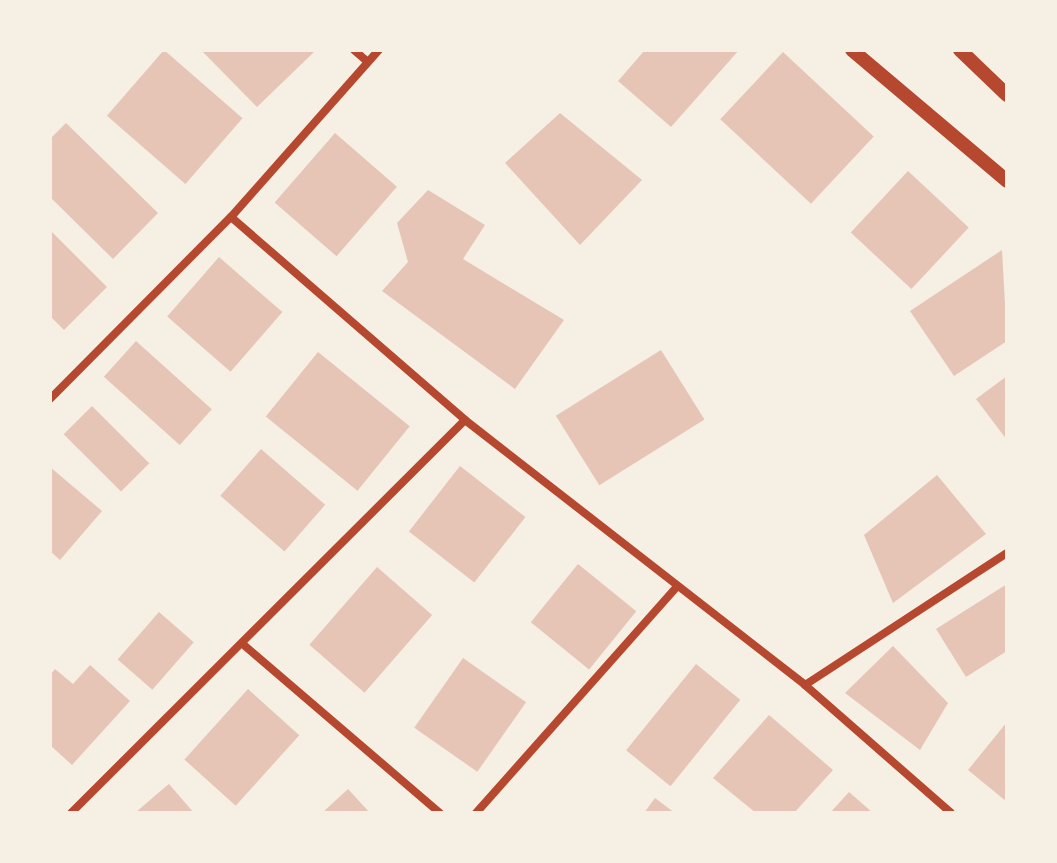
<!DOCTYPE html>
<html>
<head>
<meta charset="utf-8">
<style>
  body { margin:0 }
  #map { position:relative; width:1057px; height:863px; overflow:hidden; background:#f6efe4; font-family:"Exo 2",sans-serif }
  div>[style] { position:absolute }
  .building>* { inset:0; background:#e6c5b7; transform-origin:0 0 }
  .minor>* { height:8px; margin:-4px; padding:0 4px; transform-origin:4px; border-radius:4px; background:#b5482f }
  .tertiary>* { height:14px; margin:-7px; padding:0 7px; transform-origin:7px; border-radius:7px; background:#b5482f }
  span { translate:-50% -50%; white-space:nowrap; text-align:center; line-height:1.15; -webkit-text-stroke:6px #f6efe4; paint-order:stroke }
  .frame { position:absolute; inset:0; border:52px solid #f6efe4; pointer-events:none }
</style>
</head>
<body>
<div id="map">
  <div class="building">
    <div style="left:164px;top:50px;width:104px;height:87px;rotate:41deg"></div>
    <div style="clip-path:polygon(201px 50px,312px 50px,314px 52px,257px 107px)"></div>
    <div style="clip-path:polygon(645px 50px,739px 50px,671px 127px,618px 81px)"></div>
    <div style="left:783px;top:52px;width:124px;height:92px;rotate:43deg"></div>
    <div style="clip-path:polygon(560px 113px,642px 180px,580px 245px,505px 163px)"></div>
    <div style="clip-path:polygon(66px 123px,158px 213px,113px 259px,50px 197px,50px 139px)"></div>
    <div style="left:335px;top:133px;width:82px;height:92px;rotate:41deg"></div>
    <div style="left:908px;top:171px;width:83px;height:84px;rotate:43deg"></div>
    <div style="clip-path:polygon(428px 190px,485px 225px,463px 259px,564px 320px,515px 389px,382px 291px,408px 262px,397px 223px)"></div>
    <div style="clip-path:polygon(50px 230px,107px 287px,64px 330px,50px 316px)"></div>
    <div style="clip-path:polygon(1002px 250px,1007px 341px,954px 376px,910px 311px)"></div>
    <div style="left:219px;top:257px;width:84px;height:79px;rotate:41deg"></div>
    <div style="left:136px;top:341px;width:102px;height:48px;rotate:42deg"></div>
    <div style="left:661px;top:350px;width:82px;height:124px;rotate:58deg"></div>
    <div style="left:318px;top:352px;width:118px;height:83px;rotate:39deg"></div>
    <div style="clip-path:polygon(1007px 376px,1007px 440px,976px 399px)"></div>
    <div style="left:92px;top:406px;width:81px;height:40px;rotate:45deg"></div>
    <div style="left:261px;top:449px;width:85px;height:62px;rotate:41deg"></div>
    <div style="left:460px;top:466px;width:83px;height:83px;rotate:38deg"></div>
    <div style="clip-path:polygon(50px 467px,102px 511px,60px 560px,50px 551px)"></div>
    <div style="clip-path:polygon(937px 475px,986px 534px,893px 603px,864px 535px)"></div>
    <div style="left:578px;top:564px;width:75px;height:75px;rotate:39deg"></div>
    <div style="left:377px;top:567px;width:73px;height:103px;rotate:41deg"></div>
    <div style="clip-path:polygon(1007px 584px,1007px 651px,966px 677px,936px 629px)"></div>
    <div style="left:159px;top:612px;width:46px;height:63px;rotate:41deg"></div>
    <div style="clip-path:polygon(893px 646px,948px 703px,920px 750px,845px 693px)"></div>
    <div style="left:463px;top:658px;width:77px;height:85px;rotate:35deg"></div>
    <div style="left:696px;top:664px;width:57px;height:111px;rotate:39deg"></div>
    <div style="clip-path:polygon(90px 665px,130px 701px,72px 765px,50px 745px,50px 675px,55px 669px,73px 684px)"></div>
    <div style="left:248px;top:689px;width:69px;height:95px;rotate:42deg"></div>
    <div style="clip-path:polygon(769px 715px,833px 770px,794px 813px,756px 813px,713px 778px)"></div>
    <div style="clip-path:polygon(1007px 722px,1007px 802px,968px 770px)"></div>
    <div style="clip-path:polygon(169px 784px,194px 813px,135px 813px,157px 794px)"></div>
    <div style="clip-path:polygon(348px 789px,370px 813px,322px 813px)"></div>
    <div style="clip-path:polygon(849px 792px,873px 813px,830px 813px)"></div>
    <div style="clip-path:polygon(655px 798px,675px 813px,644px 813px)"></div>
  </div>
  <div class="minor">
    <div style="left:354px;top:50px;width:18px;rotate:41deg"></div>
    <div style="left:231px;top:217px;width:310px;rotate:40.9deg"></div>
    <div style="left:465px;top:420px;width:431px;rotate:37.9deg"></div>
    <div style="left:805px;top:685px;width:194px;rotate:41.2deg"></div>
    <div style="left:50px;top:399px;width:257px;rotate:-45.2deg"></div>
    <div style="left:231px;top:217px;width:223px;rotate:-48.5deg"></div>
    <div style="left:245px;top:646px;width:257px;rotate:40.6deg"></div>
    <div style="left:805px;top:685px;width:241px;rotate:-33.2deg"></div>
    <div style="left:71px;top:813px;width:556px;rotate:-44.93deg"></div>
    <div style="left:476px;top:813px;width:302px;rotate:-48.4deg"></div>
  </div>
  <div class="tertiary">
    <div style="left:852px;top:50px;width:203px;rotate:40.2deg"></div>
    <div style="left:960px;top:50px;width:65px;rotate:43.8deg"></div>
  </div>
  <div class="frame"></div>
</div>
</body>
</html>
